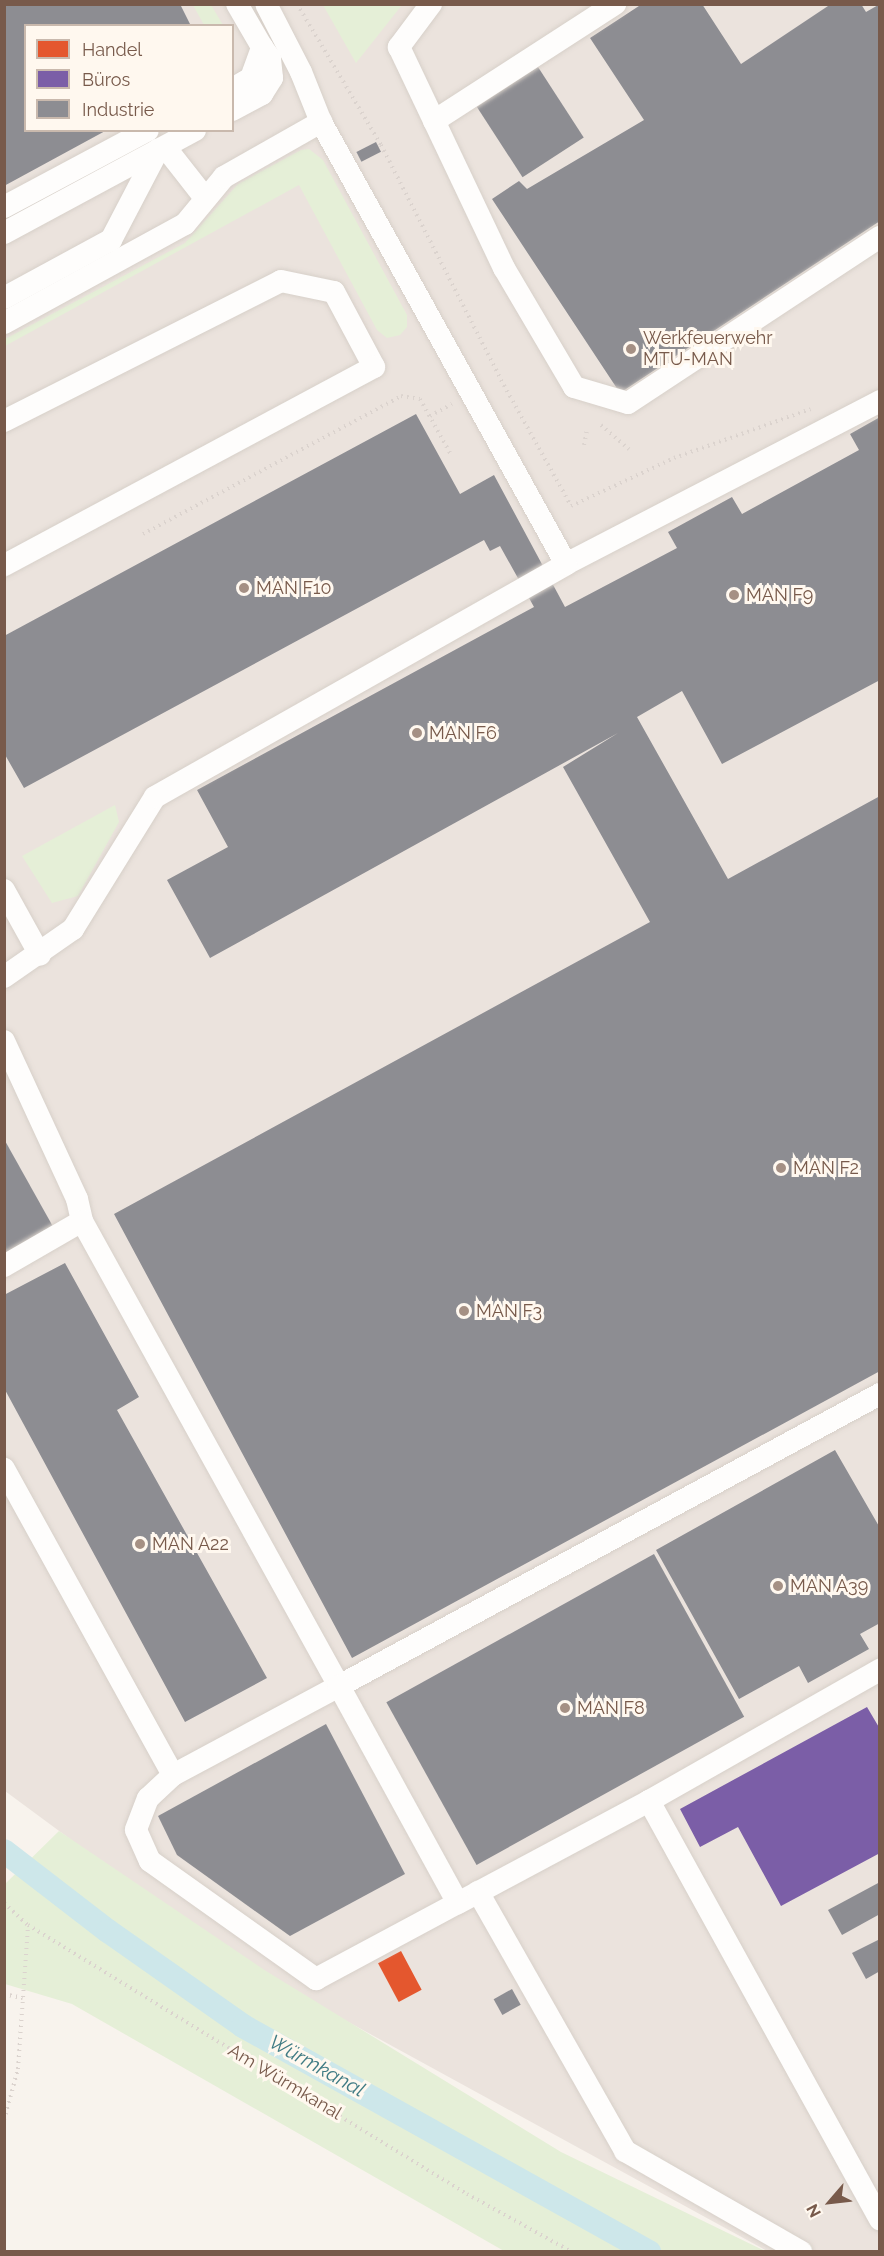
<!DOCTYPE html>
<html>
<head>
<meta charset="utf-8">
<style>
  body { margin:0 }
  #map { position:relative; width:884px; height:2256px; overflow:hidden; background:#f8f3ed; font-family:Raleway,sans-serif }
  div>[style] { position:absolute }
  .industrial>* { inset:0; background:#ebe3dd }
  .green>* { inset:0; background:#e5efd7 }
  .shops>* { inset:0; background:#e4572e; transform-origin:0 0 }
  .offices>* { inset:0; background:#7b5ea7 }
  .industry>* { inset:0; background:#8d8d92; transform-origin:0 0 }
  .canal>* { height:24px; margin:-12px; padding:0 12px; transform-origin:12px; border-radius:12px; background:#cde7ea }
  .path>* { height:4px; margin-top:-2px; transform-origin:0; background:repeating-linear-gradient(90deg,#dbd3ce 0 1.5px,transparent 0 6px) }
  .roads { filter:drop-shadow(0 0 2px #d7d0c9) drop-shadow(0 0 2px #d7d0c9) }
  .minor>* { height:22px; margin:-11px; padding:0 11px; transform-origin:11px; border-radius:11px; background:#fefdfc }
  .dots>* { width:16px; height:16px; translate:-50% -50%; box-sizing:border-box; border:3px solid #fff8ef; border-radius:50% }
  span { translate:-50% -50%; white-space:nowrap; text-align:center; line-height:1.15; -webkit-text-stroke:6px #fff8ef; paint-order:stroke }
  .poi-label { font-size:18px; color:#785a4b }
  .left { translate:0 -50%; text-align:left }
  .street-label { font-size:18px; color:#785a4b }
  .water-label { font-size:20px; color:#407b84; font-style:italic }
  .frame { position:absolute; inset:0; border:6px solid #785a4b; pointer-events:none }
  .legend { position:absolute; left:24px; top:24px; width:210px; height:108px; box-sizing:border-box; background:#fff8ef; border:2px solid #c9b9ad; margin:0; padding:8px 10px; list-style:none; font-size:18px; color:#785a4b }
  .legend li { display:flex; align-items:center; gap:12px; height:30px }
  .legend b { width:30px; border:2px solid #c9b9ad }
  .north { position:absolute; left:800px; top:2172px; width:60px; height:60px; -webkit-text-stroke:4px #fff8ef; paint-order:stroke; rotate:242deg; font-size:16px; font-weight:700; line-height:24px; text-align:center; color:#785a4b }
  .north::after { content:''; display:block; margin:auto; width:21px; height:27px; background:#785a4b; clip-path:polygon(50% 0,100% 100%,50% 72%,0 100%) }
</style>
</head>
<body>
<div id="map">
  <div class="industrial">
    <div style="clip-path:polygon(evenodd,4px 5px,879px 5px,879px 2251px,767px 2251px,319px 2006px,158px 1904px,5px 1791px,4px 5px,26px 26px,232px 26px,232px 130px,26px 130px,26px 26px)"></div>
  </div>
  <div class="green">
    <div style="clip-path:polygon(193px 5px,211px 5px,223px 25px,204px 25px)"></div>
    <div style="clip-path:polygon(323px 5px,402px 5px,356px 63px)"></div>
    <div style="clip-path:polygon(309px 149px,323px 160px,407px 315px,407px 327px,400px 335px,387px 338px,377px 330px,299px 185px,5px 346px,5px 339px,185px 243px,238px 184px,301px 150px)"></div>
    <div style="clip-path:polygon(115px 805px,119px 822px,78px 896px,52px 903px,22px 856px)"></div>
    <div style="clip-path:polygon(59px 1831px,266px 1971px,561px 2152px,765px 2251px,504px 2251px,72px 2004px,5px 1984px,5px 1884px)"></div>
  </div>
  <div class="shops">
    <div style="left:401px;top:1951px;width:44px;height:26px;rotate:62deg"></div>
  </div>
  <div class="offices">
    <div style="clip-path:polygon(867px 1707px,880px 1729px,880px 1853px,781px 1906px,738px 1827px,700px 1847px,680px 1809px)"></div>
  </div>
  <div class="industry">
    <div style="clip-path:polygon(4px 4px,180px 4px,191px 26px,26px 26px,26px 130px,107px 130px,4px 186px)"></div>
    <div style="clip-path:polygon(642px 4px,702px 4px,741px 64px,831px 4px,861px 4px,866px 12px,880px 4px,880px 221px,620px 393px,492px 199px,519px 181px,527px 189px,644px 120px,590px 38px)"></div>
    <div style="left:538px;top:67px;width:84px;height:73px;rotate:57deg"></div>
    <div style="left:376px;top:142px;width:11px;height:22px;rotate:63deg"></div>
    <div style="clip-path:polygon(416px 414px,460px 494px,494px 475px,565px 607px,677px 548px,668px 532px,732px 497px,742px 514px,859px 450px,850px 434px,880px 417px,880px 680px,722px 764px,682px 691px,637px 717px,728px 879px,880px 796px,880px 1371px,352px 1658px,114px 1214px,650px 922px,563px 767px,618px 733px,210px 958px,167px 880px,228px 847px,197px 790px,534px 607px,500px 546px,490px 551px,484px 540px,24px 788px,4px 753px,4px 636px)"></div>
    <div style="clip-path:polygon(4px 1139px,56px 1232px,4px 1260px)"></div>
    <div style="clip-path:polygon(65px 1263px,139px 1397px,117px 1410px,267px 1678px,185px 1722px,4px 1388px,4px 1295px)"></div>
    <div style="clip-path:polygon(835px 1450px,880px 1528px,880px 1623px,860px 1634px,869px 1649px,808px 1683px,799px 1666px,739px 1699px,656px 1550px)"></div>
    <div style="left:654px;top:1554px;width:186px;height:306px;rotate:61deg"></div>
    <div style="clip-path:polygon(326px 1724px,405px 1874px,290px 1936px,177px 1855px,158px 1816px)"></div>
    <div style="clip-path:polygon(880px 1882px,880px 1914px,842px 1935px,828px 1910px)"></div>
    <div style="clip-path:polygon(880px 1939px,880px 1971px,866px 1979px,852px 1953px)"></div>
    <div style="left:512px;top:1989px;width:18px;height:21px;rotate:61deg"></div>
  </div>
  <div class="canal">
    <div style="left:4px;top:1851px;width:131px;rotate:37.6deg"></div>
    <div style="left:108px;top:1931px;width:165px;rotate:35.1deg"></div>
    <div style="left:243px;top:2026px;width:465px;rotate:29.1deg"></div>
  </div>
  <div class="path">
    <div style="left:297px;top:4px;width:164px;rotate:59.2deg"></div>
    <div style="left:381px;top:145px;width:264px;rotate:62.9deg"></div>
    <div style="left:501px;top:380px;width:144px;rotate:60.9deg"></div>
    <div style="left:571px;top:506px;width:114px;rotate:-25deg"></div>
    <div style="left:674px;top:458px;width:145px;rotate:-19.7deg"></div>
    <div style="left:430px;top:416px;width:25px;rotate:-29deg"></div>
    <div style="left:601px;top:425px;width:37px;rotate:41deg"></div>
    <div style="left:584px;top:445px;width:16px;rotate:-79deg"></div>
    <div style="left:143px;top:534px;width:293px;rotate:-28.1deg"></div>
    <div style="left:401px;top:396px;width:19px;rotate:9deg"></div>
    <div style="left:420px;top:399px;width:62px;rotate:60.9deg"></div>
    <div style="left:4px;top:1903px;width:33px;rotate:43deg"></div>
    <div style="left:28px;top:1925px;width:515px;rotate:31.5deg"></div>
    <div style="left:467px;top:2194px;width:120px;rotate:28.9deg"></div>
    <div style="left:4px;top:1994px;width:19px;rotate:12deg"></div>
    <div style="left:4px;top:2120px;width:53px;rotate:-74.6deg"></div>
    <div style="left:18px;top:2069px;width:144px;rotate:-86deg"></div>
  </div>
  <div class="roads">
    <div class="minor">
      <div style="left:431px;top:4px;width:54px;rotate:126.7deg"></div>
      <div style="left:399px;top:47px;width:245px;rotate:64.6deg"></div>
      <div style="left:504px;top:268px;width:138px;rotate:59.5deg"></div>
      <div style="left:574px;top:387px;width:56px;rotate:16.5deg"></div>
      <div style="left:628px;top:403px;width:302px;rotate:-33.4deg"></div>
      <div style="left:232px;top:89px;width:22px;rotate:-30deg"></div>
      <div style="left:251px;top:78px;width:33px;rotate:-70deg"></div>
      <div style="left:262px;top:47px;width:50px;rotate:-120.2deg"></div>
      <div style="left:232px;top:110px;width:34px;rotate:-28deg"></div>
      <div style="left:262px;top:94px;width:19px;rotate:-58deg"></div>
      <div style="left:272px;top:78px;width:20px;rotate:-96deg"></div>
      <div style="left:270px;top:58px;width:14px;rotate:-126deg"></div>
      <div style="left:434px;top:121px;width:216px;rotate:-32.9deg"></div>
      <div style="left:165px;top:147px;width:65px;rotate:51.9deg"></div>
      <div style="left:4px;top:207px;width:163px;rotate:-28.1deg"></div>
      <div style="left:4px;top:233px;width:217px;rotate:-28.3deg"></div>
      <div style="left:4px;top:298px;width:122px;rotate:-28.5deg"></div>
      <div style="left:111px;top:240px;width:102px;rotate:-62.4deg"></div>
      <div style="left:4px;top:323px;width:206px;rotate:-28.7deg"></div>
      <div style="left:185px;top:224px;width:61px;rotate:-50.3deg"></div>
      <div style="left:224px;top:177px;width:112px;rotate:-29.6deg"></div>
      <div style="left:4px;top:421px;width:310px;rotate:-26.8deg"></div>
      <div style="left:281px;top:281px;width:54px;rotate:11.7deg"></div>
      <div style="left:334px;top:292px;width:85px;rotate:61.9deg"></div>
      <div style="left:374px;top:367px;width:420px;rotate:151.8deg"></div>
      <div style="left:566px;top:564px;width:354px;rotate:-27.4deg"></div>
      <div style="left:4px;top:890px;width:74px;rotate:61deg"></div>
      <div style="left:4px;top:977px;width:84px;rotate:-34.8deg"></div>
      <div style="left:73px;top:929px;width:155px;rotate:-58.2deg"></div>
      <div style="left:155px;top:797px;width:472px;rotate:-29.5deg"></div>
      <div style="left:566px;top:564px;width:505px;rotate:-119deg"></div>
      <div style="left:321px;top:122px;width:54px;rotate:-111.8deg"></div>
      <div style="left:301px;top:72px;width:76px;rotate:-117.2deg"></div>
      <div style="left:4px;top:1041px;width:174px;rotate:65.2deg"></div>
      <div style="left:77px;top:1199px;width:23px;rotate:77deg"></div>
      <div style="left:82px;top:1221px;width:531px;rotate:61.07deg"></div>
      <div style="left:339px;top:1686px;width:188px;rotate:151.8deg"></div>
      <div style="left:173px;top:1775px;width:350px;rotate:-118.9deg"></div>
      <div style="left:4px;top:1266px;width:90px;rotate:-30deg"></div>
      <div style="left:880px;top:1394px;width:615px;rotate:151.64deg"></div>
      <div style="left:339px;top:1686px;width:247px;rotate:61.3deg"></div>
      <div style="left:458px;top:1903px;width:217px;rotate:-28.1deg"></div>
      <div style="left:649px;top:1801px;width:478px;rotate:61.1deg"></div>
      <div style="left:173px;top:1775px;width:34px;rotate:137deg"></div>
      <div style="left:148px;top:1798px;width:34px;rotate:111deg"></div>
      <div style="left:136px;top:1830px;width:34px;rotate:66deg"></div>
      <div style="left:150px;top:1861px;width:204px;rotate:35.4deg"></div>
      <div style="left:316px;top:1979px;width:161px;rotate:-28.2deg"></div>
      <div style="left:649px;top:1801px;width:266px;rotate:-29.6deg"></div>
      <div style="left:478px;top:1892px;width:298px;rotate:60.4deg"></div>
      <div style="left:625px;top:2151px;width:203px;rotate:29.8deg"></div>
    </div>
  </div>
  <div class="dots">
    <div style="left:631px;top:349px;background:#a59084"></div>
    <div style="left:244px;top:588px;background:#a59084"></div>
    <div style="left:734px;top:595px;background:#a59084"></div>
    <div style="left:417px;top:733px;background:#a59084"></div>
    <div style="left:781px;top:1168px;background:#a59084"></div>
    <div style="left:464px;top:1311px;background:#a59084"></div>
    <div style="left:140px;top:1544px;background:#a59084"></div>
    <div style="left:778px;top:1586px;background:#a59084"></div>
    <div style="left:565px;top:1708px;background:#a59084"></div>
  </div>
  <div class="poi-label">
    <span class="left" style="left:643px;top:349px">Werkfeuerwehr<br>MTU-MAN</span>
    <span class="left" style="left:256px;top:588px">MAN F10</span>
    <span class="left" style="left:746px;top:595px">MAN F9</span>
    <span class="left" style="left:429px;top:733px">MAN F6</span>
    <span class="left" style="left:793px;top:1168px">MAN F2</span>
    <span class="left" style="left:476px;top:1311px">MAN F3</span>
    <span class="left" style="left:152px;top:1544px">MAN A22</span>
    <span class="left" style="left:790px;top:1586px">MAN A39</span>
    <span class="left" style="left:577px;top:1708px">MAN F8</span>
  </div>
  <div class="street-label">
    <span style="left:285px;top:2082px;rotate:31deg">Am Würmkanal</span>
  </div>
  <div class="water-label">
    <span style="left:317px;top:2066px;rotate:29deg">Würmkanal</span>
  </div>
  <div class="frame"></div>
  <ul class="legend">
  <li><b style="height:16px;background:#e4572e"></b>Handel</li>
  <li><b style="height:16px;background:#7b5ea7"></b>Büros</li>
  <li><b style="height:16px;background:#8d8d92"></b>Industrie</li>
  </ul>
  <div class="north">N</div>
</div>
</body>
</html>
